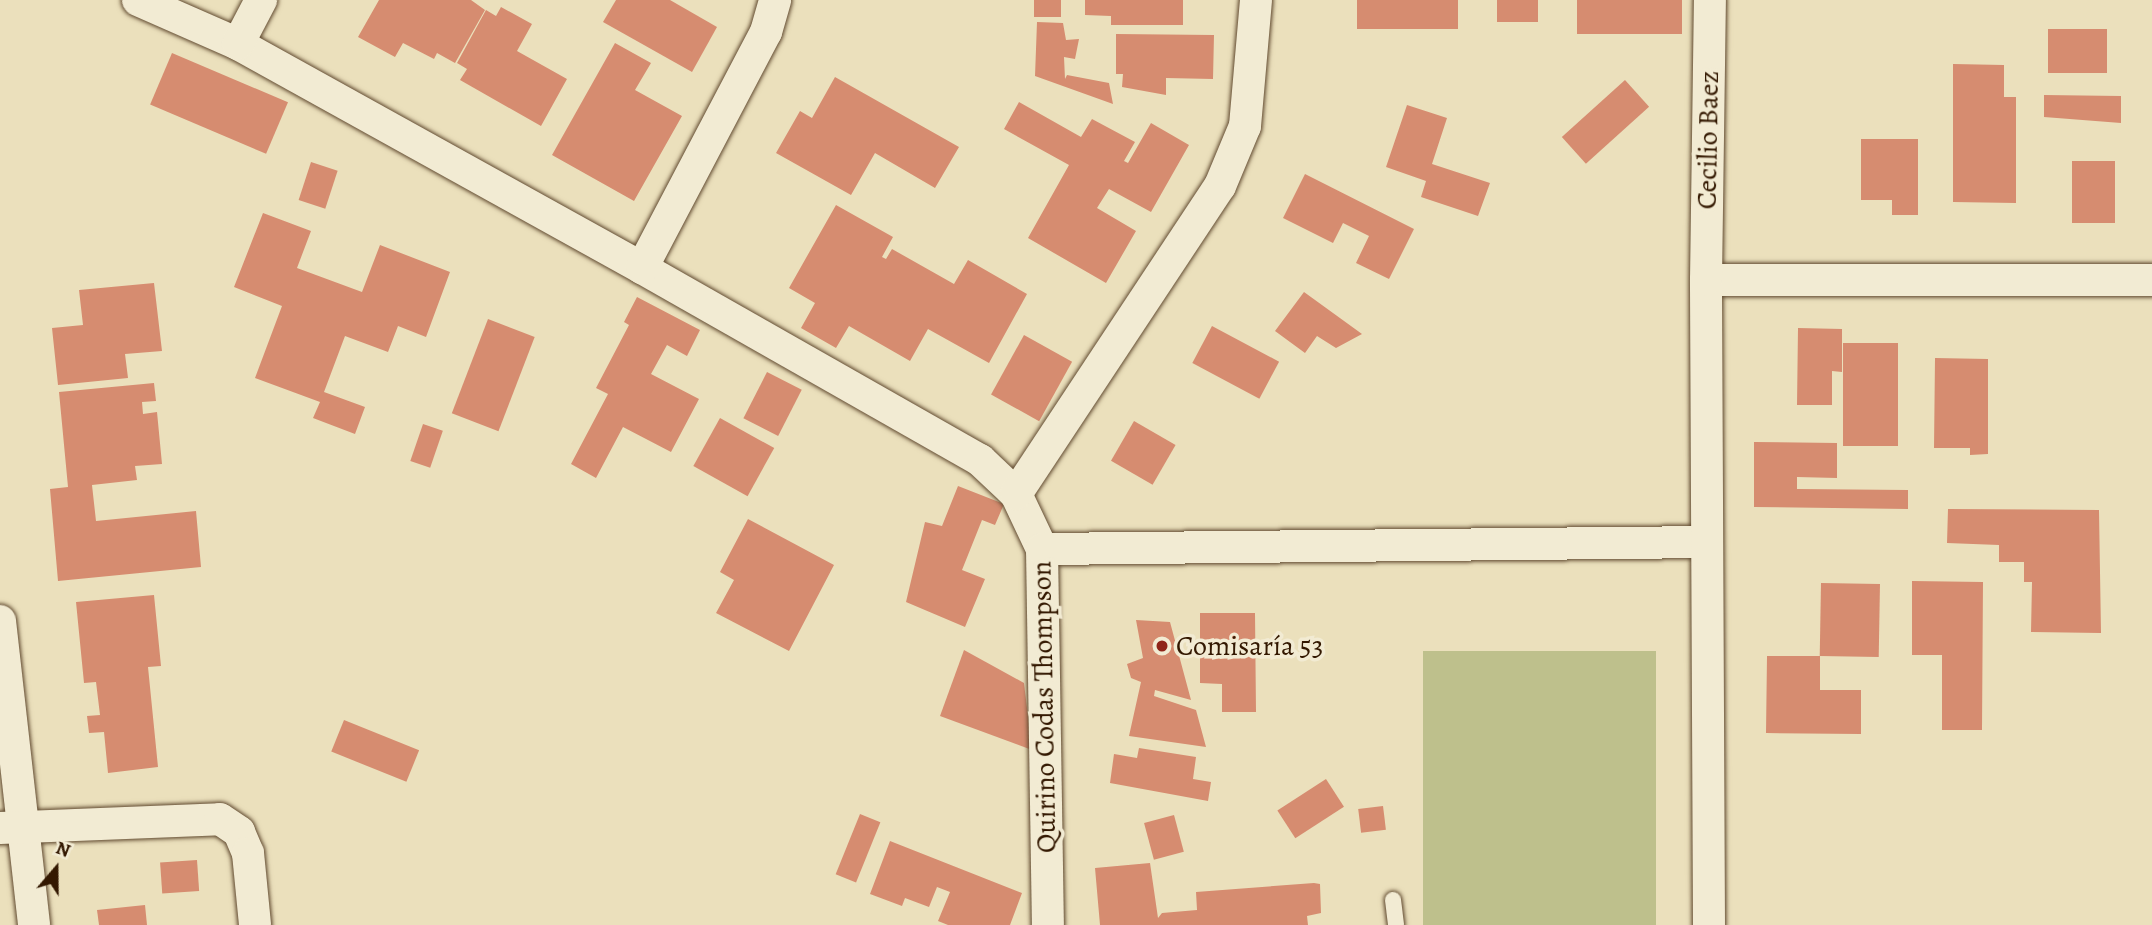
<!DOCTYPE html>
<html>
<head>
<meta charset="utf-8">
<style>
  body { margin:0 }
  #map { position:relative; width:2152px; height:925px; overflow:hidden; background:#ebe0bc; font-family:Alegreya,serif }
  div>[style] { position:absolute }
  .green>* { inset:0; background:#bec08c; transform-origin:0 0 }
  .building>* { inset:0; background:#d68c70; transform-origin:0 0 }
  .roads { filter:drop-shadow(0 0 2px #614a30) drop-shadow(0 0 2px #614a30) }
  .lane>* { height:16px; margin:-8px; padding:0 8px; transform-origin:8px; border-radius:8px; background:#f2ebd3 }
  .street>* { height:32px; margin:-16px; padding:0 16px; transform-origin:16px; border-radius:16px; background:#f2ebd3 }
  .dots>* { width:19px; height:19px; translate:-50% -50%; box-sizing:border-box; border:4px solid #f2ebd3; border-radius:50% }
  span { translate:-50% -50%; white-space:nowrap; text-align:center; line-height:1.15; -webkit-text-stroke:7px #f2ebd3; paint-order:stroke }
  .street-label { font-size:28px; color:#331801 }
  .poi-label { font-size:28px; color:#331801 }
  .left { translate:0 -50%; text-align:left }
  .north { position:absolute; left:21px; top:834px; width:70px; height:70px; -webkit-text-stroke:5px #f2ebd3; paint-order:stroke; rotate:20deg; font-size:19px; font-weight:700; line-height:28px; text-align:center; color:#331801 }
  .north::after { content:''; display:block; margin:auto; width:24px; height:32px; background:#331801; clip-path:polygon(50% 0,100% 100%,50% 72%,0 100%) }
</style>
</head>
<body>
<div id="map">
  <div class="green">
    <div style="left:1423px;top:651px;width:233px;height:274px"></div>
  </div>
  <div class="building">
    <div style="clip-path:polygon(379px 0,471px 0,485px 10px,455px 63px,437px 53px,434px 59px,403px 43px,395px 57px,358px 37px)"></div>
    <div style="clip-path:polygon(616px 0,670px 0,717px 27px,692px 72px,603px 22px)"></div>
    <div style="left:1034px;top:0;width:27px;height:17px"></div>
    <div style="clip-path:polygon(1085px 0,1183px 0,1183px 25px,1111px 25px,1111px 16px,1085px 15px)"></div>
    <div style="left:1357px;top:0;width:101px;height:29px"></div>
    <div style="left:1497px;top:0;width:41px;height:22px"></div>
    <div style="left:1577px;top:0;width:105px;height:34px"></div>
    <div style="clip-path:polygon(501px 7px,532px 24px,517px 51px,567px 79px,541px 126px,460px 80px,467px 69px,457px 63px,486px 10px,496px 16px)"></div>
    <div style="clip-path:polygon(1037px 22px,1063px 23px,1066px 40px,1079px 39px,1075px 59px,1064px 57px,1065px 79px,1067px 75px,1109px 83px,1113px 104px,1035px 76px)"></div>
    <div style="left:2048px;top:29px;width:59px;height:44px"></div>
    <div style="clip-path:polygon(1116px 34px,1214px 35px,1213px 79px,1166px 78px,1166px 95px,1122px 87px,1123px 74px,1116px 74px)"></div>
    <div style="clip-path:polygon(615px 43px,651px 63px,635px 90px,682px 116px,634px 201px,552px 155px)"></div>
    <div style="left:172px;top:53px;width:126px;height:56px;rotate:23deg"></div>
    <div style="clip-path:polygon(1953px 64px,2004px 65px,2004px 97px,2016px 97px,2016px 203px,1953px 202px)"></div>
    <div style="clip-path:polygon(835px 77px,959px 147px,935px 188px,875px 153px,851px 195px,776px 153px,800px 111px,812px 118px)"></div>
    <div style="left:1625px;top:80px;width:36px;height:85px;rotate:48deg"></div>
    <div style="clip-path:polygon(2044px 95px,2121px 96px,2121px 123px,2044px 117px)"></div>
    <div style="clip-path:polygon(1019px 102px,1081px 137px,1092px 119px,1135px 142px,1124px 161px,1128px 163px,1151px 123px,1189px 145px,1151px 212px,1109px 189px,1097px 208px,1136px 231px,1106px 283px,1028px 238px,1069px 165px,1004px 129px)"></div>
    <div style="clip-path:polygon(1407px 105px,1447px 118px,1432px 164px,1490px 183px,1478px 216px,1421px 197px,1426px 181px,1386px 167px)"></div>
    <div style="clip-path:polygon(1861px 139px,1918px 139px,1918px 215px,1892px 215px,1892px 200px,1861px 200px)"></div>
    <div style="left:2072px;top:161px;width:43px;height:62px"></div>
    <div style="left:311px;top:162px;width:28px;height:40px;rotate:18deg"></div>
    <div style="clip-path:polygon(1305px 174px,1414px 229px,1389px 279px,1356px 263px,1369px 236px,1343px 223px,1333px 243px,1283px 218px)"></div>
    <div style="clip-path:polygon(836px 205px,893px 237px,882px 257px,886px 259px,892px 249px,954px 284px,968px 260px,1027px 294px,989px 363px,928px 329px,910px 361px,849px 326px,836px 348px,801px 328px,815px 303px,789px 288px)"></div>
    <div style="clip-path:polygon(263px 213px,311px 231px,297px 268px,362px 292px,380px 245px,450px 272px,426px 337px,398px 326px,388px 352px,345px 336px,324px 392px,365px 407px,355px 434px,313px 418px,320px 402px,255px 378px,282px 306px,234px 287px)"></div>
    <div style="clip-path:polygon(154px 283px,162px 351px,125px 354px,128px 378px,58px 385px,52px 328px,83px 325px,79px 290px)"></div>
    <div style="clip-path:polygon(1304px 292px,1362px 334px,1336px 348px,1317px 336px,1305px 353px,1275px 331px)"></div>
    <div style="clip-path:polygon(637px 297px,700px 330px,687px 356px,667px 345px,651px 374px,699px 399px,671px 452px,623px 427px,596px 478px,571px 464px,608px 394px,596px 388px,629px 325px,624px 322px)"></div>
    <div style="left:488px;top:319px;width:50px;height:101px;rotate:21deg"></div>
    <div style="left:1212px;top:326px;width:76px;height:42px;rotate:28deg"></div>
    <div style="clip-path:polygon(1798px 328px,1842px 329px,1842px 372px,1832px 371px,1832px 405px,1797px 405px)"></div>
    <div style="left:1024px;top:335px;width:55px;height:68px;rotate:29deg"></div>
    <div style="left:1843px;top:343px;width:55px;height:103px"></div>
    <div style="clip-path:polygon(1935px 358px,1988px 359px,1988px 454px,1970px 455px,1970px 448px,1934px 448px)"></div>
    <div style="left:767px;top:372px;width:39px;height:52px;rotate:27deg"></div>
    <div style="clip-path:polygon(154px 383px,156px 401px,142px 402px,143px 414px,157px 412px,162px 464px,135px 466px,137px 480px,92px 485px,96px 521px,196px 511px,201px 567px,58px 581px,50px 489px,68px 487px,59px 392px)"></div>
    <div style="left:720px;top:418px;width:62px;height:55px;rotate:29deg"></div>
    <div style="left:1134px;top:421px;width:48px;height:46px;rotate:30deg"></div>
    <div style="left:423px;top:424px;width:21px;height:39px;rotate:19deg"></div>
    <div style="clip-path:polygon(1754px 442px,1837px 443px,1837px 478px,1797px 477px,1797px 489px,1908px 490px,1908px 509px,1754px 507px)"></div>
    <div style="clip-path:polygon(958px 486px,1004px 504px,995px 525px,982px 520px,962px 570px,985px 579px,965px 627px,906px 602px,925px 522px,942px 526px)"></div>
    <div style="clip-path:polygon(1948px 509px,2099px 510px,2101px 633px,2031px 632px,2032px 582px,2024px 582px,2024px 562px,1999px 562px,1999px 545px,1947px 543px)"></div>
    <div style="clip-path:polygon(748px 519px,834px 565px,789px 651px,716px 613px,734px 580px,720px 572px)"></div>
    <div style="clip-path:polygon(1912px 581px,1983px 582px,1982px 730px,1942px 730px,1942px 655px,1912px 655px)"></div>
    <div style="left:1821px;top:583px;width:59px;height:73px;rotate:1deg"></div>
    <div style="clip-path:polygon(154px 595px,161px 666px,148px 667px,158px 767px,108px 773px,104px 732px,89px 733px,87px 716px,100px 715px,96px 682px,84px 683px,76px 602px)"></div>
    <div style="clip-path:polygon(1200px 613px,1255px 613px,1256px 712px,1222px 712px,1222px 684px,1200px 683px)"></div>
    <div style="clip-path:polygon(1136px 620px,1170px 622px,1191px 700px,1155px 690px,1154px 696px,1196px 710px,1206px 747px,1129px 736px,1141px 682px,1131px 678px,1127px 664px,1143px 658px)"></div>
    <div style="clip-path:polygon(964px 650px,1024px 683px,1032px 750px,940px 716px)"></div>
    <div style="clip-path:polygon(1767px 656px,1820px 656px,1820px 690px,1861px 690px,1861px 734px,1766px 733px)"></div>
    <div style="left:344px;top:720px;width:81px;height:34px;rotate:22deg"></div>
    <div style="clip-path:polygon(1139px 748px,1196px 757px,1193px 779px,1211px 782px,1208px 801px,1110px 783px,1114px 754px,1137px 758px)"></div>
    <div style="left:1326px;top:779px;width:33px;height:58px;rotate:57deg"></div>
    <div style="left:1383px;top:806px;width:24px;height:25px;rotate:83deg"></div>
    <div style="left:860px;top:814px;width:22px;height:65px;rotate:22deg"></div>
    <div style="left:1174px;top:815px;width:38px;height:31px;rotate:75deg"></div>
    <div style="clip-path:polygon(890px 841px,1022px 893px,1010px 925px,948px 925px,938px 921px,950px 892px,937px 887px,929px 907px,905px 898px,902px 906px,870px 894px)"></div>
    <div style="left:197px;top:860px;width:31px;height:37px;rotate:86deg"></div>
    <div style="clip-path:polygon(1150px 863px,1158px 918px,1162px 913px,1197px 910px,1196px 892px,1314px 883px,1320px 884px,1321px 913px,1307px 916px,1308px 925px,1100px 925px,1095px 868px)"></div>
    <div style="clip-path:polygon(145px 905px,147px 925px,99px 925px,97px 910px)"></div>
  </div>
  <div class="roads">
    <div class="lane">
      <div style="left:1393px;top:900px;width:25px;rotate:83deg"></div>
    </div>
    <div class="street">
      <div style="left:138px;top:0;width:109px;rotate:23.7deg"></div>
      <div style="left:238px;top:44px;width:462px;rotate:29deg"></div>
      <div style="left:642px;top:268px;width:389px;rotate:29.6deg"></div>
      <div style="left:980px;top:460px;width:50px;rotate:43.4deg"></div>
      <div style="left:1016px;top:494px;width:61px;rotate:64.7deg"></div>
      <div style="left:1042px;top:549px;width:376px;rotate:89.1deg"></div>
      <div style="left:238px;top:44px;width:50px;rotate:-62.4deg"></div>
      <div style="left:642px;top:268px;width:267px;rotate:-62.3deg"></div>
      <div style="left:766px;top:32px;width:33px;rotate:-74deg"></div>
      <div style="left:1706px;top:280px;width:446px"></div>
      <div style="left:1016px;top:494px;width:369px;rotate:-56.5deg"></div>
      <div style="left:1220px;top:186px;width:65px;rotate:-67.4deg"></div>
      <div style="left:1245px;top:126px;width:126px;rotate:-85deg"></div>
      <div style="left:1042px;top:549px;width:664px;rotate:-0.6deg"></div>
      <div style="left:0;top:621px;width:306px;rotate:83.6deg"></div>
      <div style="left:0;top:828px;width:220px;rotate:-2.3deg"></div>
      <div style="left:220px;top:819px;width:23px;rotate:34deg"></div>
      <div style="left:239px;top:832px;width:23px;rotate:67deg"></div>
      <div style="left:248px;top:853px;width:72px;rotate:84.4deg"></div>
      <div style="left:1709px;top:925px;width:645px;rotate:-90.27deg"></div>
      <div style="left:1706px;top:280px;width:280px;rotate:-89.2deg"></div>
    </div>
  </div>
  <div class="dots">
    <div style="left:1162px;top:646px;background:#8f2418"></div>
  </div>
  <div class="street-label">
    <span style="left:1708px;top:140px;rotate:-89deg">Cecilio Baez</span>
    <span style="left:1044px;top:707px;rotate:-91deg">Quirino Codas Thompson</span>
  </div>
  <div class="poi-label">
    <span class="left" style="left:1176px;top:646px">Comisaría 53</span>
  </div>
  <div class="north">N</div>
</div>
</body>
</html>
